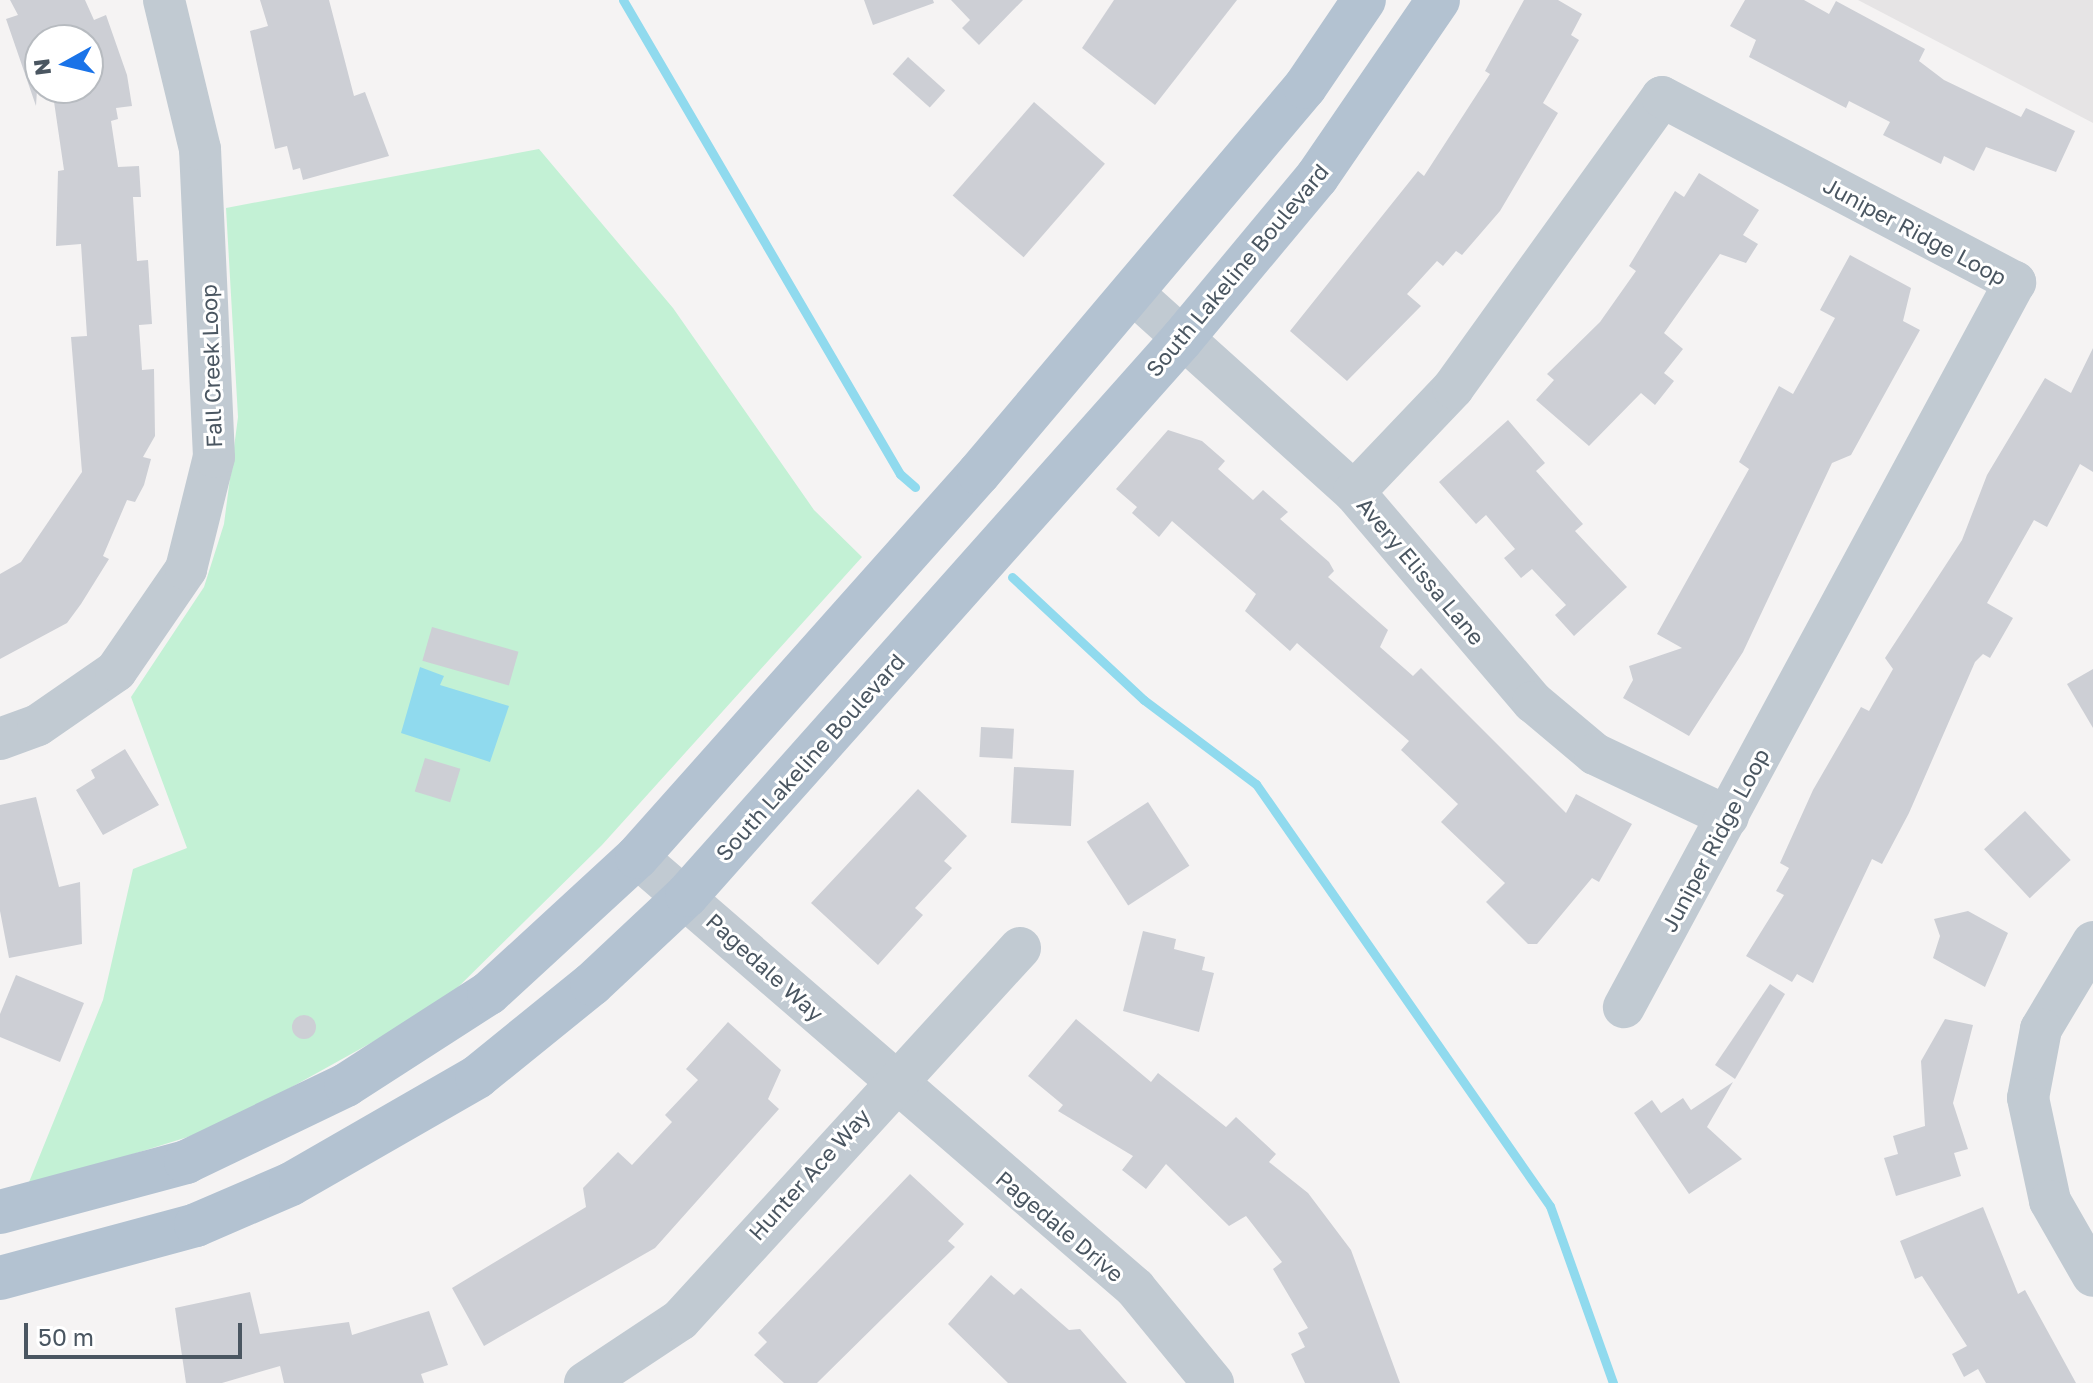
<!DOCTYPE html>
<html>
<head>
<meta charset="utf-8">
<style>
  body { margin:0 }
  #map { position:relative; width:2093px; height:1383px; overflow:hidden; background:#f5f3f3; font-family:"Golos Text",sans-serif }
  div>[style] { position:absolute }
  .education>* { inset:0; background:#e6e4e5 }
  .green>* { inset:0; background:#c3f1d5 }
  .water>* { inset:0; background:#90daee }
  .stream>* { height:9px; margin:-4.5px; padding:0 4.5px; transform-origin:4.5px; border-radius:4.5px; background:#90daee }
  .building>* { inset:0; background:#cdcfd5; transform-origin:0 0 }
  .round { border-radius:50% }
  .minor>* { height:42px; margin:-21px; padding:0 21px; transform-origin:21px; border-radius:21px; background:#c1cad2 }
  .major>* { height:44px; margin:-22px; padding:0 22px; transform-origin:22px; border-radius:22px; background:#b3c2d1 }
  span { translate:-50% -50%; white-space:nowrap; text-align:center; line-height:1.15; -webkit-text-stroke:6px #fff; paint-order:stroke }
  .street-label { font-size:22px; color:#4a5661 }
  .north { position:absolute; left:24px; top:24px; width:80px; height:80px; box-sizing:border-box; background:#fff; border:2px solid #b7bbc0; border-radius:50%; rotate:262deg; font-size:22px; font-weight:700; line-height:32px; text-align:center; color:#4a5661 }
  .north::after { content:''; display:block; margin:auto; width:28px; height:36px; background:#1a73e8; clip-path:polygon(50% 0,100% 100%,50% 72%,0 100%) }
  .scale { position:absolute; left:24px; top:1323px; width:218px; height:36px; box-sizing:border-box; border:4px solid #4a5661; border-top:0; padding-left:10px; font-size:24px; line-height:28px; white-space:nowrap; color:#4a5661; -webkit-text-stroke:6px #fff; paint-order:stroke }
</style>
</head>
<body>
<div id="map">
  <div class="education">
    <div style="clip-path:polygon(1858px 0,2093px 0,2093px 123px)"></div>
  </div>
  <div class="green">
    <div style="clip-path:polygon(539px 149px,673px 308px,814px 510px,862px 557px,602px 845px,441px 1004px,220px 1127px,27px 1187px,103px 1000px,133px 869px,187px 848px,131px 697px,204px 587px,224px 524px,238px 417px,226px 208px)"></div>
  </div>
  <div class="water">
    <div style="clip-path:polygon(420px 667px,444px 676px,440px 685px,509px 706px,490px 762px,401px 733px)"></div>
  </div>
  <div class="stream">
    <div style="left:623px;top:0;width:549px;rotate:59.7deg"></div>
    <div style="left:900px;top:474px;width:20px;rotate:41deg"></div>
    <div style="left:1012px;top:577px;width:180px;rotate:43deg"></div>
    <div style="left:1144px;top:700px;width:140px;rotate:36.9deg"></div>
    <div style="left:1256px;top:784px;width:514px;rotate:55.14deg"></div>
    <div style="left:1550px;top:1206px;width:188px;rotate:70.4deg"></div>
  </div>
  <div class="building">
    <div style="clip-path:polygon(10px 0,85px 0,94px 20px,106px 15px,127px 75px,132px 106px,116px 108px,118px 119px,111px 121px,118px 167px,139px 166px,141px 197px,133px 197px,137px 261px,148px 260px,152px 324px,139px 325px,142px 370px,154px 369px,155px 436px,143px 457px,151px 459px,144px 485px,135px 502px,127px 500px,103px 556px,109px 559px,81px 604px,67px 623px,0 659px,0 574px,21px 562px,82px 472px,71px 337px,87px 336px,81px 244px,56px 246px,58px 171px,64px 170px,52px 88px,88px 88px,88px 40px,40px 40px,36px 106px,6px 19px,18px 15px)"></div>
    <div style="clip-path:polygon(260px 0,329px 0,354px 96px,365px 92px,389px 156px,303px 180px,300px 168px,293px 170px,287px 146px,275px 149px,250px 31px,268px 26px)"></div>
    <div style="clip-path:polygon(864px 0,933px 0,934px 3px,873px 25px)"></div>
    <div style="clip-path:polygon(951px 0,1023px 0,979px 45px,962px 28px,970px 20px)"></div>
    <div style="clip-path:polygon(1114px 0,1237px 0,1155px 105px,1082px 48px)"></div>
    <div style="clip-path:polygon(1524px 0,1558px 0,1582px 14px,1571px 35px,1579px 40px,1543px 103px,1558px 113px,1500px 211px,1462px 255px,1456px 251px,1443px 266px,1437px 261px,1407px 294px,1421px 306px,1347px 381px,1290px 331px,1418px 171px,1424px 176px,1490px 74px,1485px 71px)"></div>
    <div style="clip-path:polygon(1745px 0,1804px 0,1829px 14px,1836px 1px,1925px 49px,1919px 61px,1944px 80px,2021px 117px,2026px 108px,2075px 131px,2056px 172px,1986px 147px,1974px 171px,1944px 156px,1941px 164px,1883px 135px,1890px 122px,1849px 101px,1846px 108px,1749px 57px,1756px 40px,1730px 26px)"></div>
    <div style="left:908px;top:57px;width:50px;height:23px;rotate:42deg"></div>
    <div style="left:1034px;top:102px;width:94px;height:124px;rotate:41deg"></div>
    <div style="clip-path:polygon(1699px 173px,1759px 210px,1743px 235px,1758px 244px,1746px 263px,1720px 254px,1664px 333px,1683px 349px,1664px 373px,1674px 381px,1655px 405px,1641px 393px,1589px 446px,1536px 400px,1554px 380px,1547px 374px,1600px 322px,1636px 271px,1629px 266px,1675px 191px,1684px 197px)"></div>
    <div style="clip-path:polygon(1850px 255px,1911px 288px,1903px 321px,1920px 330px,1851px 455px,1832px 463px,1743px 652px,1689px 736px,1623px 698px,1633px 680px,1629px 666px,1682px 648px,1657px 634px,1749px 469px,1739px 462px,1779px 386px,1793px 394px,1835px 318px,1820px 310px)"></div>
    <div style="clip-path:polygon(2093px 348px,2093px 472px,2080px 464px,2047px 527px,2034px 520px,1987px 603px,2013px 618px,1990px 658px,1983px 654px,1975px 662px,1909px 813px,1882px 864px,1872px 859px,1813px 983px,1797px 974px,1792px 982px,1746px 956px,1784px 895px,1776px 891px,1789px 868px,1780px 863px,1813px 790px,1861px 707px,1869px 711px,1893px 669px,1885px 658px,1962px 540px,1987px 475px,2045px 378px,2071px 393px)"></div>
    <div style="clip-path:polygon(1508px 420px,1545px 463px,1536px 471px,1583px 524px,1575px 531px,1627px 587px,1574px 636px,1555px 615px,1566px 605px,1532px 569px,1521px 578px,1504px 558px,1515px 549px,1486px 515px,1476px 524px,1439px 482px)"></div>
    <div style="clip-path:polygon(1168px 430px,1202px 441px,1225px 461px,1218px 469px,1253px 500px,1263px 490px,1288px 512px,1280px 519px,1329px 562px,1334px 571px,1328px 577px,1388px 630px,1380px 647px,1413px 676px,1421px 668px,1566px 813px,1576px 794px,1632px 824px,1599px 882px,1592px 878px,1537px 944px,1528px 944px,1486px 902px,1505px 883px,1441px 822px,1458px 804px,1401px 750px,1409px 741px,1297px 643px,1290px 651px,1245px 611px,1256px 594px,1172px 521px,1159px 537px,1132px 513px,1137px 507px,1116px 489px)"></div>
    <div style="left:432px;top:627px;width:90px;height:35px;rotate:16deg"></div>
    <div style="clip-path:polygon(2093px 669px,2093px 728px,2067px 684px)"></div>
    <div style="left:981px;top:727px;width:33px;height:30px;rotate:3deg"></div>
    <div style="clip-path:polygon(125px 749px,159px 805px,103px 835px,76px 790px,95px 778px,91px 770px)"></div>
    <div style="left:425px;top:758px;width:37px;height:35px;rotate:17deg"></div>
    <div style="left:1014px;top:767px;width:60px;height:56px;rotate:3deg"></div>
    <div style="clip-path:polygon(918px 789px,967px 836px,944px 861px,952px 868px,915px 908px,923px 915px,878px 965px,811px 903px)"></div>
    <div style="clip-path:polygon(36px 797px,59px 887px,80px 882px,82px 944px,9px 958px,0 911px,0 805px)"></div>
    <div style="left:1148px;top:802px;width:76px;height:73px;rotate:57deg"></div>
    <div style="left:2025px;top:811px;width:67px;height:56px;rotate:47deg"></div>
    <div style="clip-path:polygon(1968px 911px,2008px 933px,1985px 987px,1933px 958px,1940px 936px,1934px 919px)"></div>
    <div style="clip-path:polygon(1143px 931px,1176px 939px,1174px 949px,1205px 957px,1202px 970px,1214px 973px,1199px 1032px,1123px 1011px)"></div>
    <div style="clip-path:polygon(16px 975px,84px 1003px,60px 1062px,0 1037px,0 1014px)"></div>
    <div style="clip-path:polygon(1770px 984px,1785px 994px,1735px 1079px,1715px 1065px)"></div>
    <div class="round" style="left:292px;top:1015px;width:24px;height:24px"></div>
    <div style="clip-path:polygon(1076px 1019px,1151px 1082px,1158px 1073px,1226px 1127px,1236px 1117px,1276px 1154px,1269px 1162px,1308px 1193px,1351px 1250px,1400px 1383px,1305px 1383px,1291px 1354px,1305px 1347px,1298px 1333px,1308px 1328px,1273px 1269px,1282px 1262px,1246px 1216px,1229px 1226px,1166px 1164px,1146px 1189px,1122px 1170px,1133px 1156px,1058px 1111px,1063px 1105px,1028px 1076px)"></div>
    <div style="clip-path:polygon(1945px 1019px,1973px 1025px,1953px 1103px,1968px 1149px,1954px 1153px,1961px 1176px,1896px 1196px,1884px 1158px,1898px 1154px,1893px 1136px,1925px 1126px,1921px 1061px)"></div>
    <div style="clip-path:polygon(728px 1022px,781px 1070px,768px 1099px,779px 1109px,655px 1248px,484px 1346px,452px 1288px,586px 1207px,583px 1188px,618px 1152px,632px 1165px,672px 1122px,665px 1115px,698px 1080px,686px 1069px)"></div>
    <div style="clip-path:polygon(1733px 1082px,1707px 1127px,1742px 1159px,1689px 1194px,1634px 1113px,1652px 1100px,1661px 1113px,1683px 1098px,1691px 1110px)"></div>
    <div style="clip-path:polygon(910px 1174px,964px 1224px,948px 1241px,955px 1247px,817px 1383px,784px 1383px,754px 1355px,767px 1342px,758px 1333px)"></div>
    <div style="clip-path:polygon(1983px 1207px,2018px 1294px,2025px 1290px,2076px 1383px,1986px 1383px,1978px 1369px,1964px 1377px,1952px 1354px,1967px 1346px,1922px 1276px,1915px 1279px,1900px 1241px)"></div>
    <div style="clip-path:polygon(991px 1275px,1014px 1295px,1021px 1288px,1069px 1330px,1080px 1329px,1127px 1383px,1008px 1383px,948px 1324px)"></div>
    <div style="clip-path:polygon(250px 1292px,260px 1334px,349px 1322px,352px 1335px,429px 1311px,448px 1365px,421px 1374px,424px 1383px,284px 1383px,280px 1366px,222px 1383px,186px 1383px,175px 1308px)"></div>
  </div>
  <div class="minor">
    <div style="left:1134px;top:294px;width:296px;rotate:42deg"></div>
    <div style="left:1354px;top:492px;width:276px;rotate:49.6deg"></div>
    <div style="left:1533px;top:702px;width:81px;rotate:40deg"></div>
    <div style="left:1595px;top:754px;width:147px;rotate:25.3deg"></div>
    <div style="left:1354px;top:492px;width:144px;rotate:-46.4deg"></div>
    <div style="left:1453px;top:388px;width:358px;rotate:-54.3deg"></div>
    <div style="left:1662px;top:97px;width:399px;rotate:27.7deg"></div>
    <div style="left:2015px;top:282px;width:824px;rotate:118.34deg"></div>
    <div style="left:0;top:739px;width:40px;rotate:-20.2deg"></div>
    <div style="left:38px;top:725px;width:95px;rotate:-34.7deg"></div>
    <div style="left:116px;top:671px;width:124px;rotate:-55.5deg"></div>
    <div style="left:186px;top:569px;width:115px;rotate:-76deg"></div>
    <div style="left:214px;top:457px;width:308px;rotate:-92.6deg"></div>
    <div style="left:200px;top:149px;width:153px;rotate:-103.6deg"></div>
    <div style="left:637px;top:857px;width:659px;rotate:40.87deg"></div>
    <div style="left:1135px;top:1288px;width:123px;rotate:50.6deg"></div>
    <div style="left:2093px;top:942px;width:101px;rotate:120.9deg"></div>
    <div style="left:2041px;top:1029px;width:70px;rotate:100.7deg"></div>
    <div style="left:2028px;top:1098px;width:105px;rotate:77.9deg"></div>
    <div style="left:2050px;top:1201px;width:86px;rotate:60.2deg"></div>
    <div style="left:585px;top:1383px;width:114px;rotate:-33.6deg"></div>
    <div style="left:680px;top:1320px;width:504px;rotate:-47.57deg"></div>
  </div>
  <div class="major">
    <div style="left:0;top:1212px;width:193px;rotate:-15deg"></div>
    <div style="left:186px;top:1162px;width:178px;rotate:-25.7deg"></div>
    <div style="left:346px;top:1085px;width:170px;rotate:-32.8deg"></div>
    <div style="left:489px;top:993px;width:201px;rotate:-42.6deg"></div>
    <div style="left:637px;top:857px;width:514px;rotate:-48.31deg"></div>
    <div style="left:979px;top:473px;width:505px;rotate:-49.82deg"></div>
    <div style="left:1305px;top:87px;width:105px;rotate:-55.9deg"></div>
    <div style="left:0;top:1278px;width:203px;rotate:-15.1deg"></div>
    <div style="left:196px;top:1225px;width:103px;rotate:-23.3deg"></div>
    <div style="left:291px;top:1184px;width:215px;rotate:-29.9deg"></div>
    <div style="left:477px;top:1077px;width:148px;rotate:-39deg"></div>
    <div style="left:592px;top:984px;width:130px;rotate:-43.1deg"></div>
    <div style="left:687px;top:895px;width:744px;rotate:-48.32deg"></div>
    <div style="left:1182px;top:339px;width:211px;rotate:-50.2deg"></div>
    <div style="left:1317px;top:177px;width:214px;rotate:-55.6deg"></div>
  </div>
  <div class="street-label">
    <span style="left:1915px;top:231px;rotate:28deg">Juniper Ridge Loop</span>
    <span style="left:1237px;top:270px;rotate:-50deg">South Lakeline Boulevard</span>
    <span style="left:211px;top:366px;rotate:-92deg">Fall Creek Loop</span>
    <span style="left:1421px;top:571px;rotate:50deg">Avery Elissa Lane</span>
    <span style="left:810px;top:757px;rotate:-48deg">South Lakeline Boulevard</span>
    <span style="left:1715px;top:840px;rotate:-62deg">Juniper Ridge Loop</span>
    <span style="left:765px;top:967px;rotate:42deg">Pagedale Way</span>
    <span style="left:809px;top:1174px;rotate:-48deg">Hunter Ace Way</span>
    <span style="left:1060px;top:1226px;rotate:40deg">Pagedale Drive</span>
  </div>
  <div class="north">N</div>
  <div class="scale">50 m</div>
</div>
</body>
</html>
